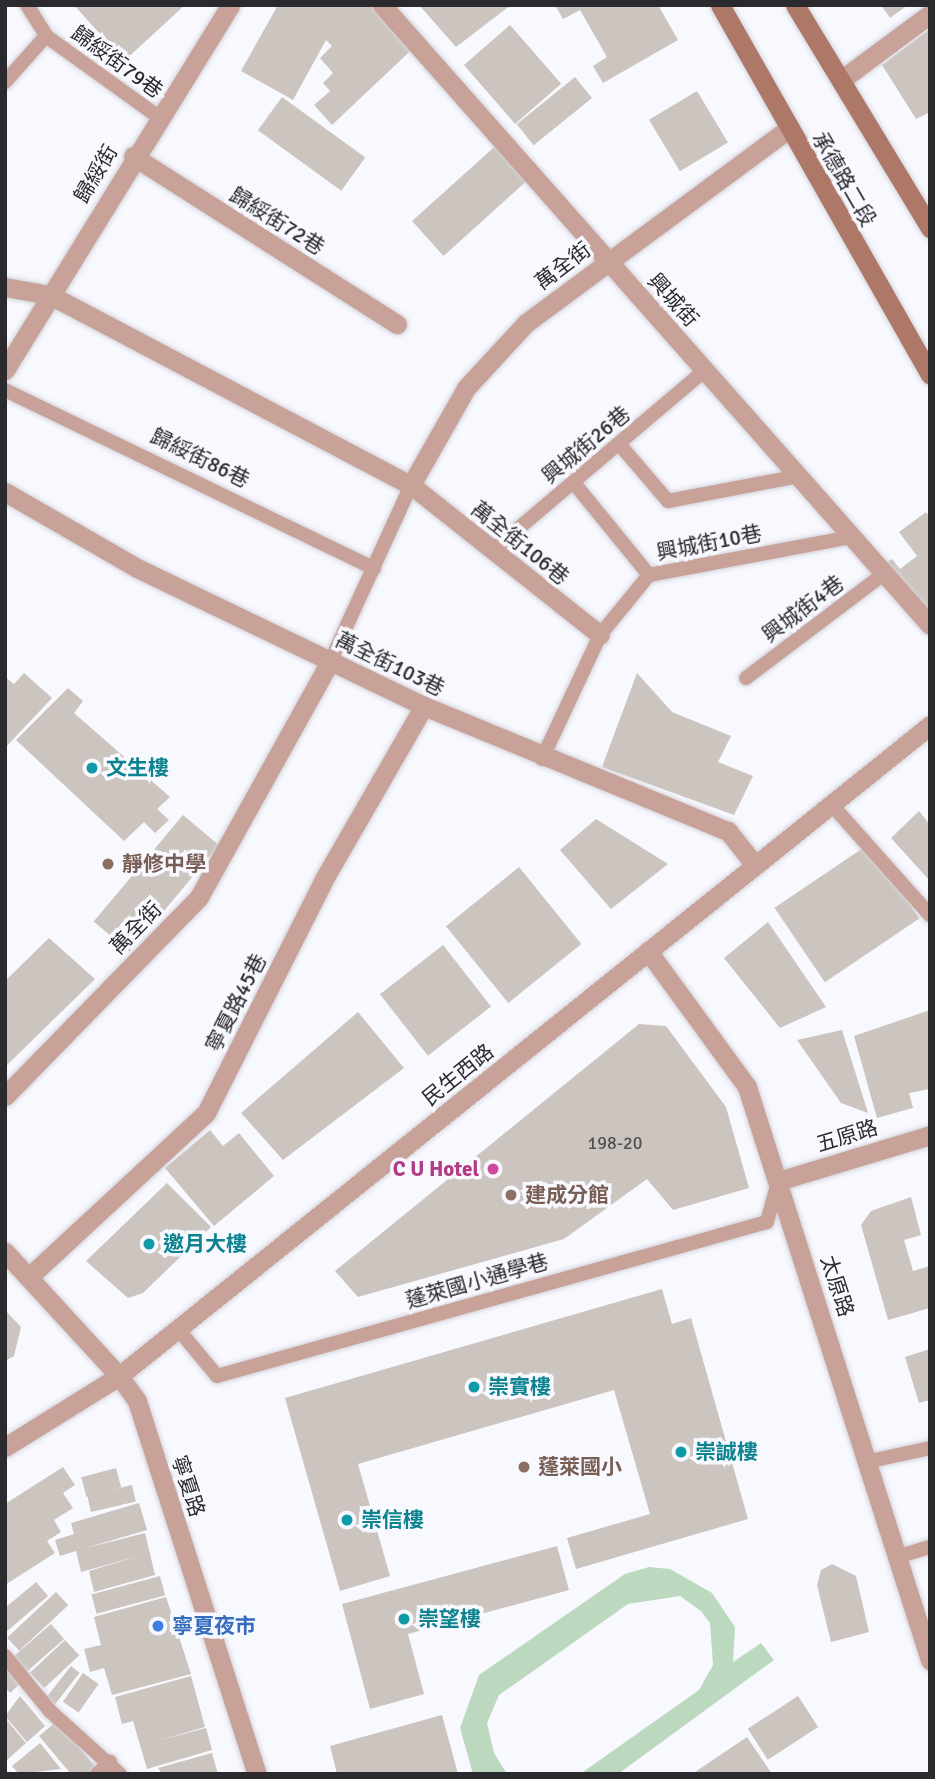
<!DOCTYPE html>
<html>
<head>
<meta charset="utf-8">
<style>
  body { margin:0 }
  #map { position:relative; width:935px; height:1779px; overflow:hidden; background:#f8f8ff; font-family:Signika,"Noto Sans TC",sans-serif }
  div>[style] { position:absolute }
  .green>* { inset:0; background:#bcd8bf }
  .building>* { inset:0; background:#ccc4be; transform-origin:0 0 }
  .roads { filter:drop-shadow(0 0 2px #d3d3da) drop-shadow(0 0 2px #d3d3da) }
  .service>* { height:14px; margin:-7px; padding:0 7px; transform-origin:7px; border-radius:7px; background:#c8a298 }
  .minor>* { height:19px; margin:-9.5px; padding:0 9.5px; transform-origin:9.5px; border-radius:9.5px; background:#c8a298 }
  .tertiary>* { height:19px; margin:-9.5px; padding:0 9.5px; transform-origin:9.5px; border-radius:9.5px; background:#c8a298 }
  .secondary>* { height:19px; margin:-9.5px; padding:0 9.5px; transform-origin:9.5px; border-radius:9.5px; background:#ae7869 }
  .dots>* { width:19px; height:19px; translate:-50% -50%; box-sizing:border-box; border:4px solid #f8f8ff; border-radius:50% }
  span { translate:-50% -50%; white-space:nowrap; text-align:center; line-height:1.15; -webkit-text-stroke:7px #f8f8ff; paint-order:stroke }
  .number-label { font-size:18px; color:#535153 }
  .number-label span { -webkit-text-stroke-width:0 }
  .street-label { font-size:21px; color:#2b2b2f }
  .culture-label { font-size:21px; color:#0d838f; font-weight:700 }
  .left { translate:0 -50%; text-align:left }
  .education-label { font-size:21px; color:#785e54; font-weight:700 }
  .hotel-label { font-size:21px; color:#b23c85; font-weight:700 }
  .right { translate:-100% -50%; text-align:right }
  .shop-label { font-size:21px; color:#366cbe; font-weight:700 }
  .frame { position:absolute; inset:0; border:7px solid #2b2b2f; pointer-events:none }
</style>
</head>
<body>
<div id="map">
  <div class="green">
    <div style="clip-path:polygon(649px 1567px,670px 1569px,712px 1593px,735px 1627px,733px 1662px,761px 1643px,774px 1660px,618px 1774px,580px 1774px,699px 1690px,713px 1665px,710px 1623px,701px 1611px,680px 1596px,628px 1604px,499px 1695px,487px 1723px,494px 1753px,507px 1774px,473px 1774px,460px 1728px,479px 1675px,625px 1574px)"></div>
  </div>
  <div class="building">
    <div style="clip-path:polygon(74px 5px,185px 5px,124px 61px)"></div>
    <div style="clip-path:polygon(278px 5px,395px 5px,424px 38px,332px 125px,314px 105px,330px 91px,323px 83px,333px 73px,320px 58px,332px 46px,326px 40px,293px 100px,241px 71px)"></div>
    <div style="clip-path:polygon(419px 5px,511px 5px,456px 47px)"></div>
    <div style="clip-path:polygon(555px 5px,658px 5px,678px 40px,603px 83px,593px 66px,607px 57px,580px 10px,563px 19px)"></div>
    <div style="clip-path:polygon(881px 5px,908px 5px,890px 18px)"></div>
    <div style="left:510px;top:25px;width:78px;height:61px;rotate:49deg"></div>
    <div style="clip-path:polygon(930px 29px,930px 112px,916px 119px,882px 65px)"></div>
    <div style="left:575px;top:77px;width:27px;height:75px;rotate:51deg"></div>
    <div style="left:697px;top:91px;width:60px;height:56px;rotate:59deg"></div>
    <div style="left:282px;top:97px;width:103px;height:41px;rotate:36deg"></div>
    <div style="left:502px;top:140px;width:47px;height:121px;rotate:48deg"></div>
    <div style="clip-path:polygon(926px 512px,930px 517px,930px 618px,886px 563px,892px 559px,900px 569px,917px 556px,899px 532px)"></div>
    <div style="clip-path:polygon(24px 673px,52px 698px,5px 748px,5px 677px,14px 684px)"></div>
    <div style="clip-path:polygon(637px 673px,672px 712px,731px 736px,718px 762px,753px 776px,734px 815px,602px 767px)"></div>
    <div style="clip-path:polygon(68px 688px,83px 701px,74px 713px,170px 797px,157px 809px,169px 820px,155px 833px,144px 822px,124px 841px,16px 740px)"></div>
    <div style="clip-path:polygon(919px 811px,930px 825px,930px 881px,891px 838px)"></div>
    <div style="left:183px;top:815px;width:47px;height:139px;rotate:40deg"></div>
    <div style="clip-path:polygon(596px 819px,668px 864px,611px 909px,560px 850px)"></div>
    <div style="left:869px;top:844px;width:90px;height:114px;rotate:56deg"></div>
    <div style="left:519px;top:867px;width:99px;height:94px;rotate:51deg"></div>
    <div style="clip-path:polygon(768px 922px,826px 1007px,780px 1028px,724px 958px)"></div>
    <div style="clip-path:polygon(49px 938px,95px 979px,5px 1067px,5px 981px)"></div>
    <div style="left:443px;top:945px;width:78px;height:80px;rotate:52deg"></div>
    <div style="clip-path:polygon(930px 1010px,930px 1089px,909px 1093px,913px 1108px,877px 1118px,854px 1036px)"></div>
    <div style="clip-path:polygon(358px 1012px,404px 1068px,283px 1160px,241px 1113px)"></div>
    <div style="clip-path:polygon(639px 1024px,666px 1026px,726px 1107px,749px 1188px,673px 1210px,647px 1179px,564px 1239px,358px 1297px,335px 1271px)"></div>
    <div style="clip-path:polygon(842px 1030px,868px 1113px,841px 1103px,797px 1040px)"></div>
    <div style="clip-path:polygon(210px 1130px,223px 1146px,239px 1133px,274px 1176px,214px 1226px,165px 1168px)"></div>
    <div style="clip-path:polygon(167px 1183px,211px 1227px,143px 1293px,128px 1298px,86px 1261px)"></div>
    <div style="clip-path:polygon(911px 1197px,921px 1235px,904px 1240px,913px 1271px,930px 1266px,930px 1308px,888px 1320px,861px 1225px,871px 1211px)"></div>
    <div style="clip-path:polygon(662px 1289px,672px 1324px,691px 1318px,748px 1519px,576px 1569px,567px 1538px,650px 1514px,614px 1390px,358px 1464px,390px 1576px,340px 1591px,285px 1398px)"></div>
    <div style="clip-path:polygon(5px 1310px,21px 1327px,14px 1356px,5px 1361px)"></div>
    <div style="clip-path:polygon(930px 1349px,930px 1400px,919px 1403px,905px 1357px)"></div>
    <div style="clip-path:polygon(63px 1467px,75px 1485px,63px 1493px,73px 1508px,54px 1520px,61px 1532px,47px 1541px,55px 1553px,5px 1585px,5px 1504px)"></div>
    <div style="left:116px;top:1468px;width:20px;height:36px;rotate:75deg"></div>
    <div style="left:132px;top:1485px;width:17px;height:46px;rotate:77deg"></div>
    <div style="clip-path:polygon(139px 1503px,147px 1530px,82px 1549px,145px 1533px,155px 1575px,94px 1592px,89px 1571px,142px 1555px,81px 1572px,76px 1551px,60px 1556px,55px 1540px,74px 1534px,71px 1523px)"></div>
    <div style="clip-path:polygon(557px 1546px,569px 1590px,408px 1634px,424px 1694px,370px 1709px,342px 1604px)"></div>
    <div style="clip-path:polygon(832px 1564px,856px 1576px,869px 1632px,831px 1642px,817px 1585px,821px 1570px)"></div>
    <div style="left:160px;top:1576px;width:20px;height:71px;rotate:75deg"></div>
    <div style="clip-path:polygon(36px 1582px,48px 1596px,5px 1633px,5px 1608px)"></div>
    <div style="left:56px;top:1592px;width:18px;height:67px;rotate:47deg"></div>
    <div style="clip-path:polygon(166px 1597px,191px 1674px,112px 1695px,104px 1668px,90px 1672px,84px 1649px,101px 1645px,94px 1617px)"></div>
    <div style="left:51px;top:1624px;width:20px;height:50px;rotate:49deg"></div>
    <div style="left:65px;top:1640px;width:21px;height:48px;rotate:47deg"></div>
    <div style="clip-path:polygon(5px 1665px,22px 1682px,10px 1693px,5px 1687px)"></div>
    <div style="left:71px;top:1666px;width:11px;height:41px;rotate:38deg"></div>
    <div style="left:83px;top:1673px;width:19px;height:35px;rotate:35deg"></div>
    <div style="clip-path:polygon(191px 1676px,205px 1727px,157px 1741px,206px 1728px,212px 1750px,147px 1769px,133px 1721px,122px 1724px,115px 1697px)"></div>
    <div style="clip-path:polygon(20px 1696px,45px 1726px,27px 1742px,5px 1716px)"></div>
    <div style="left:798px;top:1696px;width:37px;height:60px;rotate:57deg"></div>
    <div style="clip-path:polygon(442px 1715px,458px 1774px,337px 1774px,330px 1746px)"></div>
    <div style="clip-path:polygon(5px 1718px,26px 1743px,7px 1760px,5px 1758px)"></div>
    <div style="clip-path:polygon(57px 1721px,98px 1770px,94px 1774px,71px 1774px,39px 1736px)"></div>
    <div style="clip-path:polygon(747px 1737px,772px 1774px,692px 1774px)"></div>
    <div style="clip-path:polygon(40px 1743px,61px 1769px,19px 1774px,12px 1766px)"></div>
    <div style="clip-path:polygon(212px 1753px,218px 1774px,162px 1774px,158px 1768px)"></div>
  </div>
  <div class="roads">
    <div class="service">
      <div style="left:27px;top:5px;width:36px;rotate:58deg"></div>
      <div style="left:46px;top:36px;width:140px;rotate:35.7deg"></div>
      <div style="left:5px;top:82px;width:62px;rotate:-48.3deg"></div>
      <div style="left:5px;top:390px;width:410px;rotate:25.8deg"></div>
      <div style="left:620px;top:445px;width:74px;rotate:49.4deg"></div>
      <div style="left:668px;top:501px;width:133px;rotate:-10.8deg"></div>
      <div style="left:574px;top:483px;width:119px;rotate:50.8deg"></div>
      <div style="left:493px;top:550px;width:278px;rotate:-40.3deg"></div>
      <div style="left:331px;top:660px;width:192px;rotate:-65.4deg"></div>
      <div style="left:746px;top:678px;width:174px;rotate:-37.1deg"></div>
      <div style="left:542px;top:759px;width:137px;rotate:-64.9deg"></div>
      <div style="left:600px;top:635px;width:77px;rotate:-50.8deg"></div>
      <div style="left:649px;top:575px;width:208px;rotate:-10.6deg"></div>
      <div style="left:831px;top:804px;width:149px;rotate:48.3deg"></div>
      <div style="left:178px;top:1329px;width:61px;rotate:50.3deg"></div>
      <div style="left:217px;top:1376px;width:571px;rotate:-15.64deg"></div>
      <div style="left:767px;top:1222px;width:41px;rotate:-74.6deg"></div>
      <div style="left:870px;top:1461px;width:61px;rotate:-12.2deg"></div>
      <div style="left:900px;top:1556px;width:31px;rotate:-17deg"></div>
      <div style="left:5px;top:1656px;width:71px;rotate:50.7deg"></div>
      <div style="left:50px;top:1711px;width:94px;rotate:42deg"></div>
      <div style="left:97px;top:1774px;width:18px;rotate:-43deg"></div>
    </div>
    <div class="minor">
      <div style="left:382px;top:5px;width:827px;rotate:48.53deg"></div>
      <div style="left:841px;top:80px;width:111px;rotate:-36.6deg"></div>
      <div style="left:133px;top:156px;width:313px;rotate:32.5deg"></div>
      <div style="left:5px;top:287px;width:46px;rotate:10.1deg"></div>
      <div style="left:50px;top:295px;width:408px;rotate:27.8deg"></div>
      <div style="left:411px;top:485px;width:241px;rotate:38.4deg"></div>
      <div style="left:5px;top:370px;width:429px;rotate:-58.3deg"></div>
      <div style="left:411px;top:485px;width:112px;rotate:-60.4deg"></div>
      <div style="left:466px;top:388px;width:88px;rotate:-47.3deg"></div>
      <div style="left:526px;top:323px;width:328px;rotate:-36.5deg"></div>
      <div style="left:5px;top:492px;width:152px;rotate:29.9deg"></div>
      <div style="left:137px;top:568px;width:318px;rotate:25.7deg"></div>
      <div style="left:424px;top:706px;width:329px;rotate:22.4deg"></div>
      <div style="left:728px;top:831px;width:43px;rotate:51.5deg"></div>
      <div style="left:648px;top:951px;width:168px;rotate:53.9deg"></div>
      <div style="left:747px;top:1087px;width:602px;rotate:72.29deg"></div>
      <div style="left:5px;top:1096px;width:278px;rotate:-45.7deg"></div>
      <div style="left:199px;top:897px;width:271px;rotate:-60.9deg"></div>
      <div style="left:778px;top:1181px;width:159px;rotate:-16.8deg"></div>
      <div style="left:31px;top:1275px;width:238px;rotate:-42.8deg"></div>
      <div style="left:206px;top:1113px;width:262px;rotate:-63.2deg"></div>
      <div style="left:324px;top:879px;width:200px;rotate:-60deg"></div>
      <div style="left:119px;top:1376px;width:31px;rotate:54deg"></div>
      <div style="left:137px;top:1401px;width:392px;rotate:72.2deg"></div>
    </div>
    <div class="tertiary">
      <div style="left:5px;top:1252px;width:168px;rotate:47.4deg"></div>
      <div style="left:5px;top:1447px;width:134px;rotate:-31.9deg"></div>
      <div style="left:119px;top:1376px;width:1040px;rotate:-38.75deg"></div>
    </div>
    <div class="secondary">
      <div style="left:720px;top:5px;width:425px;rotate:60.4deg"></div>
      <div style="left:795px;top:5px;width:261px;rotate:58.8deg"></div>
    </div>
  </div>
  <div class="dots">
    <div style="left:92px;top:768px;background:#0f9aa8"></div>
    <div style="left:108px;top:864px;background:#8d6e63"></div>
    <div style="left:493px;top:1169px;background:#d1479c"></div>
    <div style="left:511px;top:1195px;background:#8d6e63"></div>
    <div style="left:149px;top:1244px;background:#0f9aa8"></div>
    <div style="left:474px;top:1387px;background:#0f9aa8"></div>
    <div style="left:681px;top:1452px;background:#0f9aa8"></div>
    <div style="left:524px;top:1467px;background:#8d6e63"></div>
    <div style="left:347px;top:1520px;background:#0f9aa8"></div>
    <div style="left:404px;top:1619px;background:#0f9aa8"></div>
    <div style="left:158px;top:1626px;background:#3f7fe0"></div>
  </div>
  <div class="number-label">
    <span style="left:615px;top:1143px">198-20</span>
  </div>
  <div class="street-label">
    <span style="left:117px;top:62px;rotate:36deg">歸綏街79巷</span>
    <span style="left:96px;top:174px;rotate:-59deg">歸綏街</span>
    <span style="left:844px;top:179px;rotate:60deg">承德路二段</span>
    <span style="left:277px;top:221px;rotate:32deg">歸綏街72巷</span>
    <span style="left:563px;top:266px;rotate:-37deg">萬全街</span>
    <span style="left:673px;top:300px;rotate:48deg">興城街</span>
    <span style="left:586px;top:445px;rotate:-40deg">興城街26巷</span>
    <span style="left:200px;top:458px;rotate:26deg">歸綏街86巷</span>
    <span style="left:520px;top:543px;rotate:39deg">萬全街106巷</span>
    <span style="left:709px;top:543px;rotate:-11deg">興城街10巷</span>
    <span style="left:803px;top:609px;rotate:-37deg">興城街4巷</span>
    <span style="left:390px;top:664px;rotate:26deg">萬全街103巷</span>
    <span style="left:136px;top:928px;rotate:-46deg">萬全街</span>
    <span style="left:236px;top:1003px;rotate:-63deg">寧夏路45巷</span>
    <span style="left:458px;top:1075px;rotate:-39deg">民生西路</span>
    <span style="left:847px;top:1136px;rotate:-17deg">五原路</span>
    <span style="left:477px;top:1281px;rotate:-16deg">蓬萊國小通學巷</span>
    <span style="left:837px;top:1286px;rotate:72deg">太原路</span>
    <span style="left:188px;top:1486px;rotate:72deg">寧夏路</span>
  </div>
  <div class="culture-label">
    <span class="left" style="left:106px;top:768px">文生樓</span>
    <span class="left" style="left:163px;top:1244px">邀月大樓</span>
    <span class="left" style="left:488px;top:1387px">崇實樓</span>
    <span class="left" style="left:695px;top:1452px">崇誠樓</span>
    <span class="left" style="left:361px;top:1520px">崇信樓</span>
    <span class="left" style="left:418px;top:1619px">崇望樓</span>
  </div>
  <div class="education-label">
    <span class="left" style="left:122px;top:864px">靜修中學</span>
    <span class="left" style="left:525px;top:1195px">建成分館</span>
    <span class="left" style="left:538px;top:1467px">蓬萊國小</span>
  </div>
  <div class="hotel-label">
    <span class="right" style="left:479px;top:1169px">C U Hotel</span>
  </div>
  <div class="shop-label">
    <span class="left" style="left:172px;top:1626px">寧夏夜市</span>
  </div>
  <div class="frame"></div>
</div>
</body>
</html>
